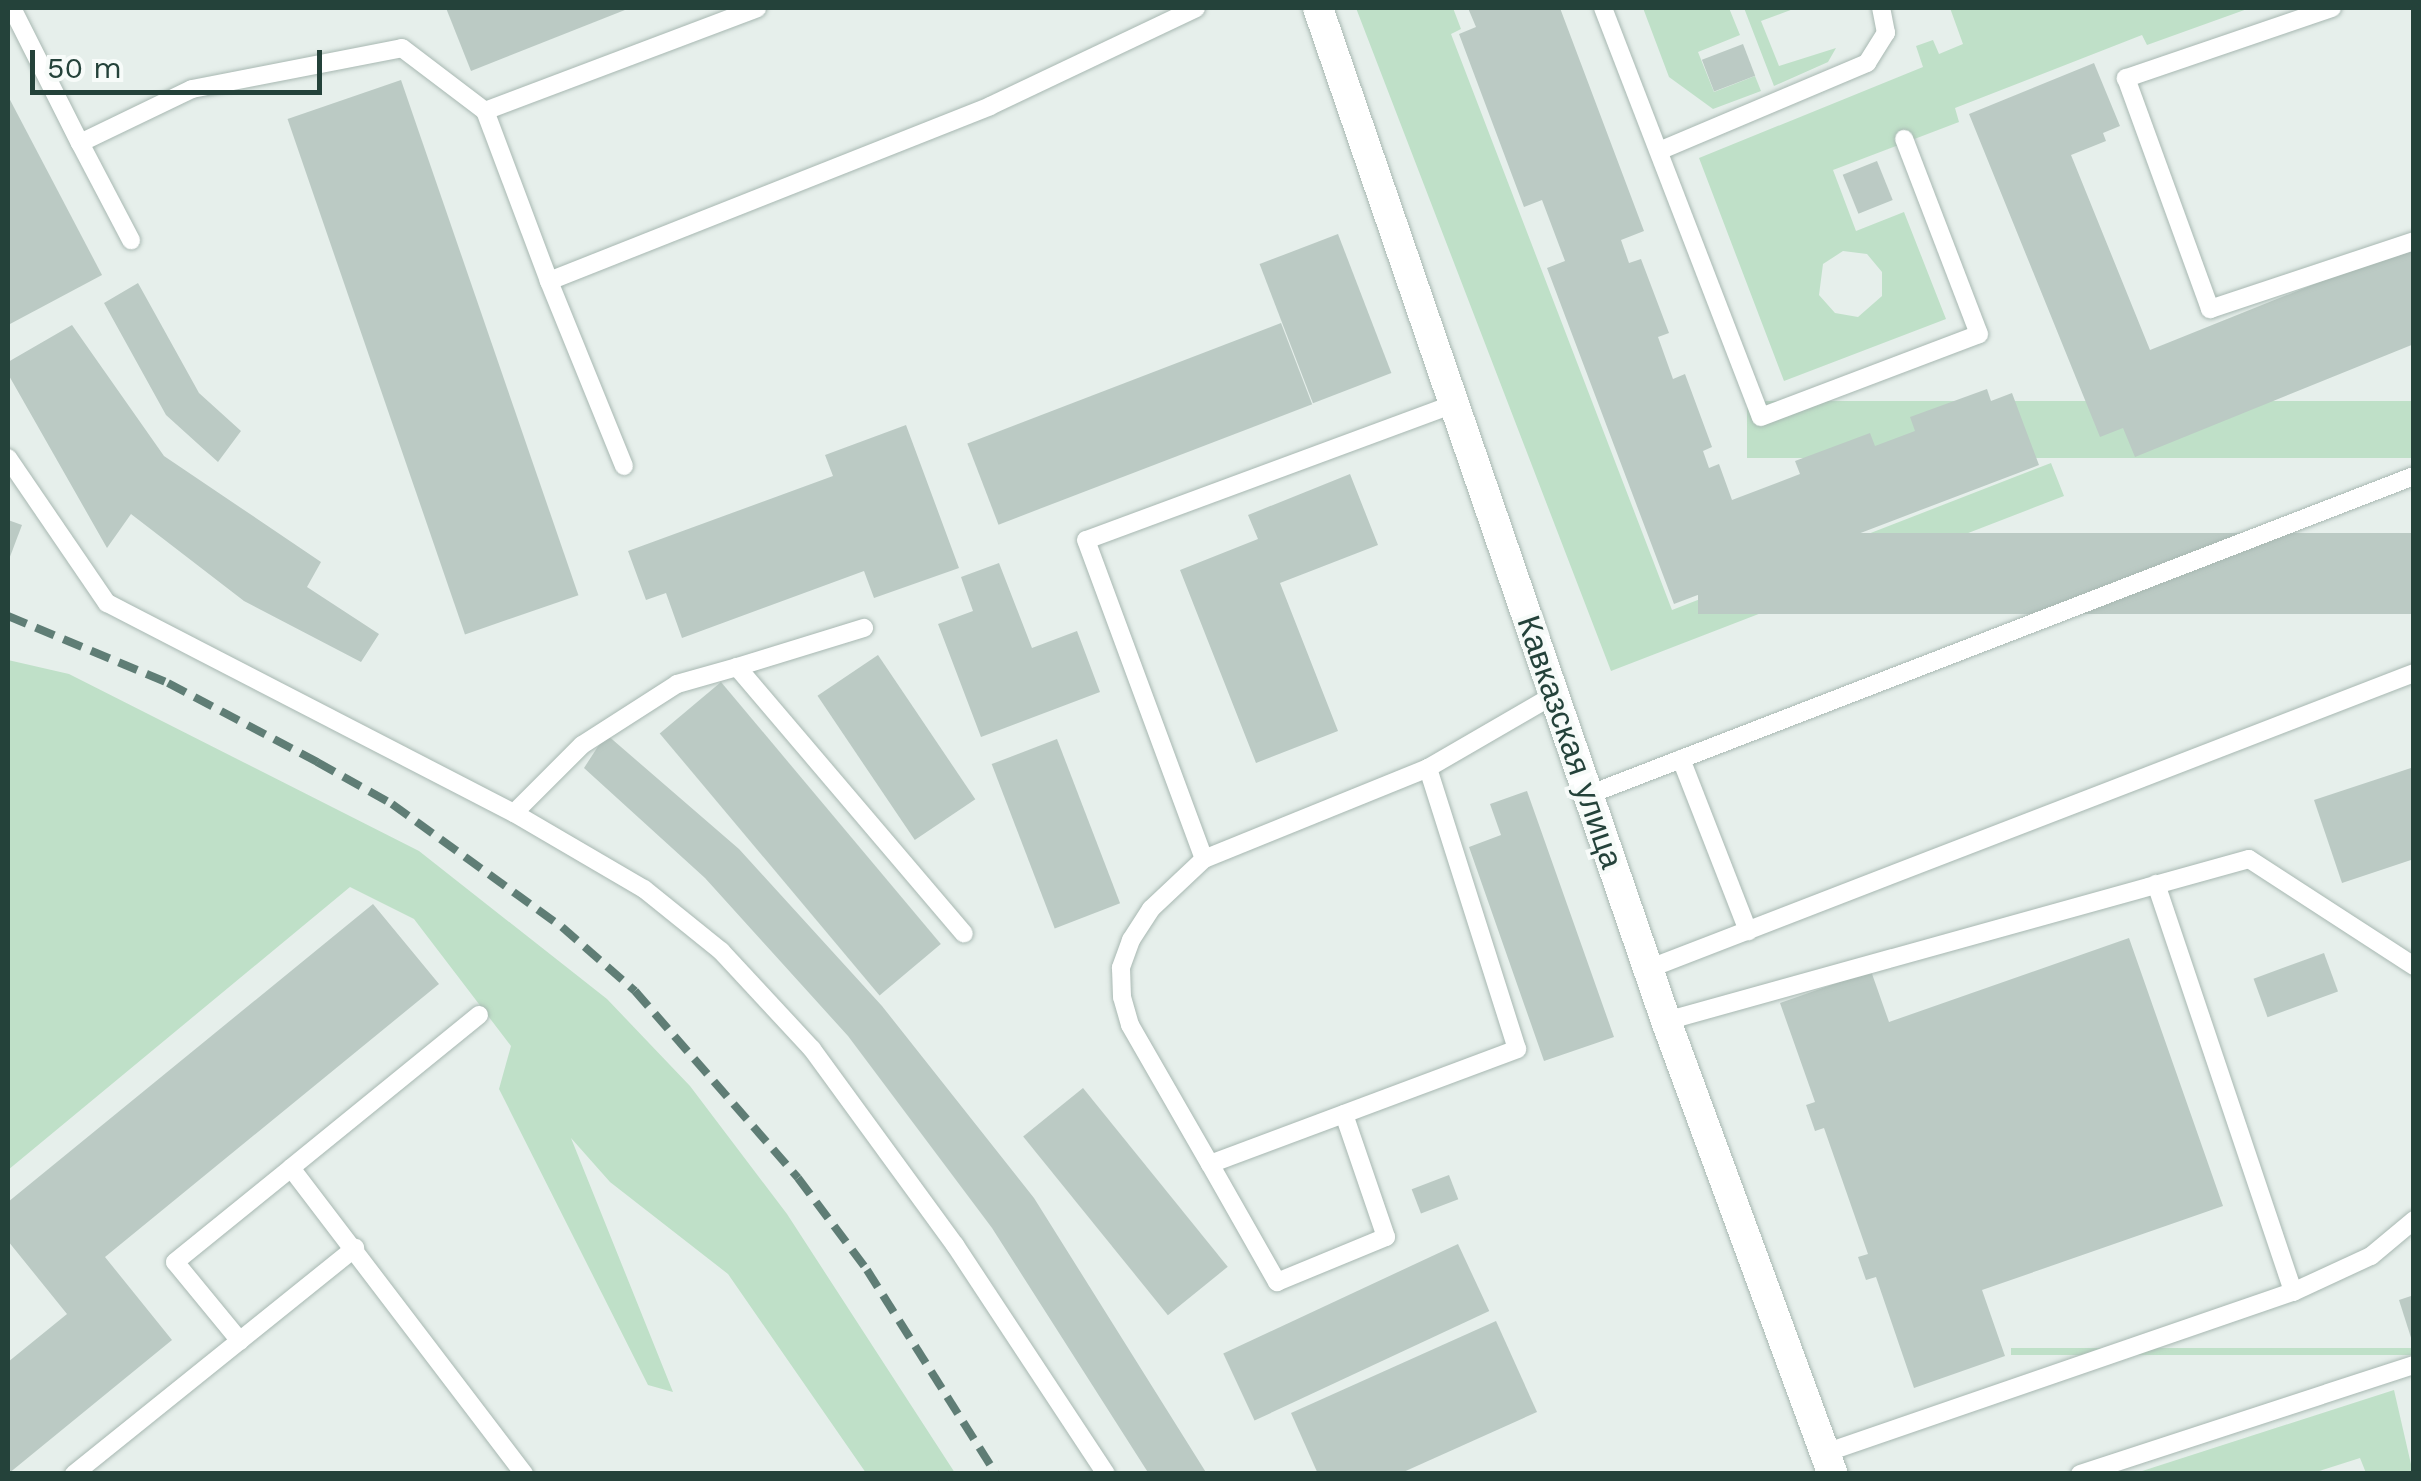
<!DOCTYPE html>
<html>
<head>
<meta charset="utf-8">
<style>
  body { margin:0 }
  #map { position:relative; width:2421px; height:1481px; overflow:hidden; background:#e6efeb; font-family:"Work Sans",sans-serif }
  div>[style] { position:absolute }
  .green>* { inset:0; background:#bfe0c8; transform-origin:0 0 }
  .building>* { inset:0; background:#bbcac4; transform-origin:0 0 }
  .roads { filter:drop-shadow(0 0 2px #a8b8b2) drop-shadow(0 0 2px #a8b8b2) }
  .service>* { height:18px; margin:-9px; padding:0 9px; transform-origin:9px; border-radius:9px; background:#fff }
  .minor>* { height:30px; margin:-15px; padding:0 15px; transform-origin:15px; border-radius:15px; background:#fff }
  .rail>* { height:8px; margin-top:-4px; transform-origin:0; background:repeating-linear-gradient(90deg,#5f7d75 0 20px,transparent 0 30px) }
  span { translate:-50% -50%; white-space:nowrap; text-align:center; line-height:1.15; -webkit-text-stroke:8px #f7fbf9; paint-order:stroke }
  .street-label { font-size:32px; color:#24423a }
  .frame { position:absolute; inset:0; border:10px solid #24423a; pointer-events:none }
  .scale { position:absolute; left:30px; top:50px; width:292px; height:45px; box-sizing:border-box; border:5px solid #24423a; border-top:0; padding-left:12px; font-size:30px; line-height:35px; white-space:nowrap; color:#24423a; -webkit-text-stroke:8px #f7fbf9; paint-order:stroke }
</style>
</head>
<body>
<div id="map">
  <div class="green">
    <div style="clip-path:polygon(1356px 8px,1453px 8px,1461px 29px,1451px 34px,1672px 610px,2051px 463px,2064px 496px,1611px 671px)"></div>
    <div style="clip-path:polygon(1643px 8px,1729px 8px,1740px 35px,1698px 52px,1714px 92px,1755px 76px,1761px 91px,1713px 109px,1669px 77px)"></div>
    <div style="clip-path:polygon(1744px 8px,1796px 8px,1761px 21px,1779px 66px,1836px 48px,1828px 62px,1774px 86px)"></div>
    <div style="clip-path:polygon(evenodd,1950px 8px,2250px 8px,2147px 45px,2142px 35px,1955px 108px,1959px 122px,1833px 170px,1856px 231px,1904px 212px,1946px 319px,1784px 381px,1699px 158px,1923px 67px,1916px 46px,1933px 40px,1939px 54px,1963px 44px,1950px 8px,1843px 251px,1867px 254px,1882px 272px,1882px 296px,1858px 317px,1835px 313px,1819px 295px,1823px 264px,1843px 251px)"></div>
    <div style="left:2413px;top:401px;width:57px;height:666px;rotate:90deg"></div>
    <div style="clip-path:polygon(8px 660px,69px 674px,419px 851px,607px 999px,690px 1086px,787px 1214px,955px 1473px,866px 1473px,728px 1274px,610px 1182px,571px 1138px,673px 1392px,648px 1385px,499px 1089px,511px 1046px,414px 919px,350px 887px,8px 1170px)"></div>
    <div style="left:2413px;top:1348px;width:7px;height:402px;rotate:90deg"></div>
    <div style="clip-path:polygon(2394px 1390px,2413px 1473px,2366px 1473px,2360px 1458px,2313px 1473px,2136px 1473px)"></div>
  </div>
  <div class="building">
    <div style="clip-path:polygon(446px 8px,630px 8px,471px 71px)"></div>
    <div style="clip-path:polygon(1468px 8px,1560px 8px,1644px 231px,1621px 240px,1629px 263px,1641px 259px,1669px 333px,1658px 337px,1673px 379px,1685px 374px,1712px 447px,1703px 451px,1709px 468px,1719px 464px,1732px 500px,1800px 474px,1795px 461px,1870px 433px,1875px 446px,1915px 431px,1910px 417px,1987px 389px,1991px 401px,2012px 393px,2039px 465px,1674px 604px,1547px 268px,1565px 261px,1542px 200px,1524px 207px,1459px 34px,1476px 27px)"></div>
    <div style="left:1743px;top:44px;width:34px;height:44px;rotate:69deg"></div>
    <div style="clip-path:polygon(2094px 63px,2120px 126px,2103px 133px,2106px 141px,2071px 155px,2150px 350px,2414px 244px,2414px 344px,2135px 457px,2123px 428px,2100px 437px,1969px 114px)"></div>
    <div style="left:401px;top:80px;width:545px;height:120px;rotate:71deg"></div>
    <div style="clip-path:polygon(8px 96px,102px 275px,10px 324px,8px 319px)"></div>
    <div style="left:1877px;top:161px;width:42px;height:37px;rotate:68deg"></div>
    <div style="left:1338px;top:234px;width:149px;height:84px;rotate:69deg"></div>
    <div style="clip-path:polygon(138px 283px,199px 393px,241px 431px,218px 462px,166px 415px,104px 303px)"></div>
    <div style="left:1281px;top:323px;width:87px;height:336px;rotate:69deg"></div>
    <div style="clip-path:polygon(72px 325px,164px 456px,321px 562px,307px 587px,379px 634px,361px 662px,244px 601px,131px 514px,107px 548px,8px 374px,8px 362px)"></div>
    <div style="clip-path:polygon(906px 425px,959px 568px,874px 598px,864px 571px,682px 638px,666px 593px,646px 600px,628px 551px,833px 476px,825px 455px)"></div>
    <div style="clip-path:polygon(1350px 474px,1378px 545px,1280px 583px,1338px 731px,1256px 763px,1180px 570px,1258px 539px,1248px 515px)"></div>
    <div style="clip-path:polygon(8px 520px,22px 525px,8px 562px)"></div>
    <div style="left:2414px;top:533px;width:81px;height:716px;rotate:90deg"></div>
    <div style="clip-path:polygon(999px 563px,1032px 648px,1077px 631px,1100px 692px,981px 737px,938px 624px,973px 611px,961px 577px)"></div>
    <div style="left:878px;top:655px;width:174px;height:73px;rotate:56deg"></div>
    <div style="left:721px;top:682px;width:342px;height:80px;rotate:50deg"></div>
    <div style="clip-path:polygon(606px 734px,739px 849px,882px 1006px,1034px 1198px,1207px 1474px,1149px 1474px,992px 1228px,848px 1036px,705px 878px,584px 768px)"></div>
    <div style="left:1057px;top:739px;width:176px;height:70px;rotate:69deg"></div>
    <div style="clip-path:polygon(2414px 767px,2414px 859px,2342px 883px,2314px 800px)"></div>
    <div style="clip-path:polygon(1527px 791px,1614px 1037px,1544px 1061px,1469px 847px,1501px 835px,1490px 804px)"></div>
    <div style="clip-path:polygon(373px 904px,439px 984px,105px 1257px,172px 1340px,8px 1474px,8px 1362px,67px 1314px,8px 1241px,8px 1202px)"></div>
    <div style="clip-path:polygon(2129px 938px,2223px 1206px,1982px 1290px,2005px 1356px,1914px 1388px,1876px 1277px,1866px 1280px,1858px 1257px,1868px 1254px,1824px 1128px,1815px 1131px,1806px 1105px,1815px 1102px,1780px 1003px,1871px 971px,1889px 1022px)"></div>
    <div style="left:2324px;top:953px;width:41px;height:75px;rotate:70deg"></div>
    <div style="left:1083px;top:1088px;width:230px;height:77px;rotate:51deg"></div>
    <div style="left:1449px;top:1175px;width:26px;height:40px;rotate:69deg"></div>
    <div style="left:1458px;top:1244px;width:74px;height:259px;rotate:65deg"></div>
    <div style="clip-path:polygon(2414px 1295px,2414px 1344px,2413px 1344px,2399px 1300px)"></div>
    <div style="clip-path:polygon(1496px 1321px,1537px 1412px,1399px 1474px,1318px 1474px,1291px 1413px)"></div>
  </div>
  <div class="roads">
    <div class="service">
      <div style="left:12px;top:8px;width:151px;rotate:63.3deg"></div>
      <div style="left:80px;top:143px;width:124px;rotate:-25.7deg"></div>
      <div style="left:192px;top:89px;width:214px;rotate:-11deg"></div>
      <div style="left:402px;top:48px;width:104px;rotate:37.2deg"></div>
      <div style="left:1603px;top:8px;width:438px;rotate:68.9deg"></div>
      <div style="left:1761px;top:417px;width:233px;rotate:-20.8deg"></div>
      <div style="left:1979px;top:334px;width:209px;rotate:-111deg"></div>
      <div style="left:2332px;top:8px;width:218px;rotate:161.2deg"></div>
      <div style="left:2126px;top:78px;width:246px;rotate:70deg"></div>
      <div style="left:2210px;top:309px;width:215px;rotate:-18.4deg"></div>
      <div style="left:80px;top:143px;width:110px;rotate:62.3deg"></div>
      <div style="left:1659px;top:151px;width:226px;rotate:-22.9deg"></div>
      <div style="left:1867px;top:63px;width:36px;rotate:-58deg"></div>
      <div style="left:1886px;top:33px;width:25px;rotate:-101deg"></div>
      <div style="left:549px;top:281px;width:182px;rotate:-110.6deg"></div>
      <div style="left:485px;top:111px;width:291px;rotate:-20.7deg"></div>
      <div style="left:1454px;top:404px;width:392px;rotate:159.7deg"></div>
      <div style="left:1086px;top:540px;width:340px;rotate:69.7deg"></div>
      <div style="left:1204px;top:859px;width:73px;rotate:136.7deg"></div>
      <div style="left:1151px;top:909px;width:37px;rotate:123deg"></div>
      <div style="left:1131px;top:940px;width:30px;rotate:110deg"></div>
      <div style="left:1121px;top:968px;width:29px;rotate:88deg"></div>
      <div style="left:1122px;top:997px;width:29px;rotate:74deg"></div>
      <div style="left:1130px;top:1025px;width:160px;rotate:60.1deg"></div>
      <div style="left:1210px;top:1164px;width:328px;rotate:-20.5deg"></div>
      <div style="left:1517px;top:1049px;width:295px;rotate:-107.6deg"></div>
      <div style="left:1428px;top:768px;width:146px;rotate:-30.1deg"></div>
      <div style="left:8px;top:458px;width:176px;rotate:55.7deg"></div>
      <div style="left:107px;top:603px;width:458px;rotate:27.3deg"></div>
      <div style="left:514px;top:813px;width:151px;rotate:30.3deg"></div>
      <div style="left:644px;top:889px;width:99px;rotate:38.8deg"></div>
      <div style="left:721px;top:951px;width:134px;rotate:47.1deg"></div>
      <div style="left:812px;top:1049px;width:243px;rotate:53.9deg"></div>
      <div style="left:955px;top:1245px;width:274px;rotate:56.6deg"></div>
      <div style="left:624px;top:466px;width:200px;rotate:-112.1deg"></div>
      <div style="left:549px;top:281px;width:474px;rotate:-21.6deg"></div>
      <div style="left:990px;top:106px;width:228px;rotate:-25.4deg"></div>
      <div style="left:737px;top:667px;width:133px;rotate:-17.1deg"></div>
      <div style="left:1681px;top:759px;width:185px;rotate:68.7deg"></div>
      <div style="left:1588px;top:795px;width:885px;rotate:-21.12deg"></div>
      <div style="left:514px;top:813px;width:96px;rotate:-45deg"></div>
      <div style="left:582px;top:745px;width:113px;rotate:-32.7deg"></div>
      <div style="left:677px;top:684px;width:62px;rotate:-15.8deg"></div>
      <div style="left:737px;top:667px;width:350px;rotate:49.6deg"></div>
      <div style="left:1204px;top:859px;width:242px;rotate:-22.1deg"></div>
      <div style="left:2156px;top:884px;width:430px;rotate:71.4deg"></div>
      <div style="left:1648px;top:969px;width:821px;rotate:-21.13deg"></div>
      <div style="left:479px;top:1015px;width:242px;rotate:140.9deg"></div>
      <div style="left:291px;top:1168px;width:385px;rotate:52.7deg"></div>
      <div style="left:1666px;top:1021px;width:605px;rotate:-15.53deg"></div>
      <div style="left:2249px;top:859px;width:197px;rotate:33deg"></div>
      <div style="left:1210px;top:1164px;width:136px;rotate:60.4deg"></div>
      <div style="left:1277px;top:1282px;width:118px;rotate:-22.4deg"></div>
      <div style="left:1386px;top:1237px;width:130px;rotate:-108.9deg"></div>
      <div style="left:240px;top:1341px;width:102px;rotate:-129.4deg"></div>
      <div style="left:175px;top:1262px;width:149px;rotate:-39deg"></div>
      <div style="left:1825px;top:1453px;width:495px;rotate:-19deg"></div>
      <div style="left:2293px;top:1292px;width:86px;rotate:-24.8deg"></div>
      <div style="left:2371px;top:1256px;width:56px;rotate:-39.9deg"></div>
      <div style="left:74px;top:1474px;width:361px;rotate:-38.8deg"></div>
      <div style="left:2080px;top:1474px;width:351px;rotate:-18.1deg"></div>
    </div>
    <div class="minor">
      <div style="left:1318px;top:8px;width:1071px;rotate:71.04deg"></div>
      <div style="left:1666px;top:1021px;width:483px;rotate:69.8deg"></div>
    </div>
  </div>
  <div class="rail">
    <div style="left:8px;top:616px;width:173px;rotate:22.7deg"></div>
    <div style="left:168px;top:683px;width:169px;rotate:27.9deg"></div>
    <div style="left:317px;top:762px;width:86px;rotate:29.2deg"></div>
    <div style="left:392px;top:804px;width:210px;rotate:35.9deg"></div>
    <div style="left:562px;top:927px;width:97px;rotate:41.2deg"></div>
    <div style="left:635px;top:991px;width:248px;rotate:48.9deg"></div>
    <div style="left:798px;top:1178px;width:115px;rotate:53.1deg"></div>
    <div style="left:867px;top:1270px;width:241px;rotate:57.7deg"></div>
  </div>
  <div class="street-label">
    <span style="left:1570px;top:742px;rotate:71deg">Кавказская улица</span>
  </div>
  <div class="frame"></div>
  <div class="scale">50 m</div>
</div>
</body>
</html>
